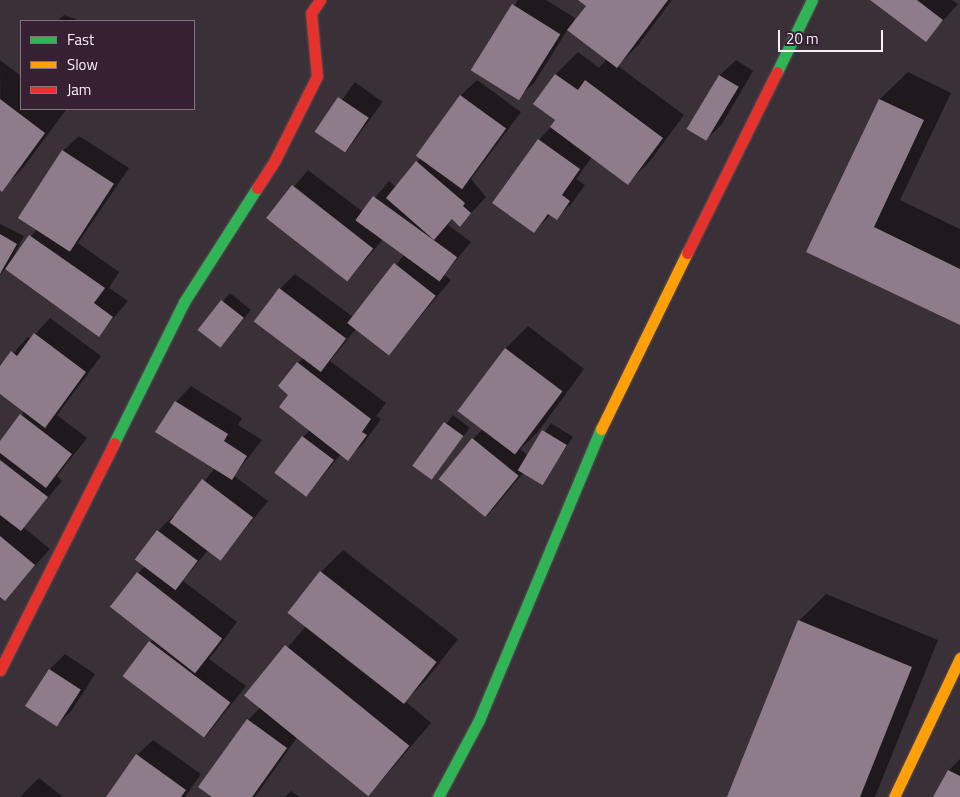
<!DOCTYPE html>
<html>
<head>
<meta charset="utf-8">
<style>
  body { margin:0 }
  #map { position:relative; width:960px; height:797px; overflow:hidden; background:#3a3038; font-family:"Titillium Web",sans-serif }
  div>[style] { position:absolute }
  .shadow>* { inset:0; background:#0007; transform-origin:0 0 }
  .building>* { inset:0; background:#8e7c8a; transform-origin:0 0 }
  .roads { filter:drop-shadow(0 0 1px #5a4f57) drop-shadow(0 0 1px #5a4f57) }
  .fast>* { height:11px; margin:-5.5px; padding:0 5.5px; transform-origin:5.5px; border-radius:5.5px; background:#30b455 }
  .slow>* { height:11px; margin:-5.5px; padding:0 5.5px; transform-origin:5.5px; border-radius:5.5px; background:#ff9f0a }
  .jam>* { height:11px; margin:-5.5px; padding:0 5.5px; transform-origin:5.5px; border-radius:5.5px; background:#e5322d }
  span { translate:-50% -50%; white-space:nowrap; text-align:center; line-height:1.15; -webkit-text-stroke:5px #352131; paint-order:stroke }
  .legend { position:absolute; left:20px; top:20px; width:175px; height:90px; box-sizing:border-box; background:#352131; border:1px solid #847381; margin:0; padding:6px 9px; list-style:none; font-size:15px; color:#fbedf8 }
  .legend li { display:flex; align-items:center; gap:10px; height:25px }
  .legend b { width:25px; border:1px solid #847381 }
  .scale { position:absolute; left:778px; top:30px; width:105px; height:22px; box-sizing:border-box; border:2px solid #fbedf8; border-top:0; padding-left:6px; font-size:15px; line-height:18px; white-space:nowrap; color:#fbedf8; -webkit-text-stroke:4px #352131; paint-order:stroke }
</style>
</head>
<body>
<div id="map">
  <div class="shadow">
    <div style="clip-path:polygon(518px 0,546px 0,575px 18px,572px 26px,588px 6px,580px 0,672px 0,639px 44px,618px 66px,684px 115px,650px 161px,628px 183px,592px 157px,576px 179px,585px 185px,572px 203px,557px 218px,551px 214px,534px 232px,539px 140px,557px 120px,535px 103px,556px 74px,578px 52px,599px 68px,607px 59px,568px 29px,534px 83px,518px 98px,473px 69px)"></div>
    <div style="clip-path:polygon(872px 0,952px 0,958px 4px,926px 40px)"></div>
    <div style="clip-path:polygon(64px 15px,80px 21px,57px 21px)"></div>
    <div style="clip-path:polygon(0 60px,21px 76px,21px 109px,66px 110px,23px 168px,1px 190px)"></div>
    <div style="clip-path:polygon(736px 60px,753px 71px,722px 124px,706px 140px,688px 129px,720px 75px)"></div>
    <div style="clip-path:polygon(908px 72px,951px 93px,900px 200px,960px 229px,960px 324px,808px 251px,880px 99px)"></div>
    <div style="clip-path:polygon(477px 80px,521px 112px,471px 179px,486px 197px,460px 225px,453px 219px,448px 225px,471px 242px,444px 275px,451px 280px,388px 355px,356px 329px,330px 361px,386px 403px,376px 416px,381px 419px,363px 444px,347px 459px,341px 454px,306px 496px,303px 437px,310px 430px,290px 395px,298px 363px,303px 358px,280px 289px,295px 274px,353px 317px,404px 255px,383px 239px,349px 279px,268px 218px,308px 170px,363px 212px,389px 181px,396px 187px,421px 158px,418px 156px,461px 95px)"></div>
    <div style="left:355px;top:82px;width:34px;height:63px;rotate:36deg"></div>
    <div style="clip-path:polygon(79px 136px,129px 168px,78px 243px,119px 272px,109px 288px,128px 301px,99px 335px,6px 268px,0 275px,0 224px,24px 236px,10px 263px,37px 229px,63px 151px)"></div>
    <div style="left:230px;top:293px;width:27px;height:48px;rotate:39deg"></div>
    <div style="clip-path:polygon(50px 318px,101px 356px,57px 415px,87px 438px,57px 476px,62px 481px,23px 527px,50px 549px,5px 599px,0 595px,0 443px,25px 411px,0 393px,0 368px,28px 337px,31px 339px)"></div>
    <div style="clip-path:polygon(528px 326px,584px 369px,538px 432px,520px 449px,528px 456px,551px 423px,573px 437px,542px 483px,524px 472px,487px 516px,473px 439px,483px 429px,459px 411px,506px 348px)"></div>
    <div style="clip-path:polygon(191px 386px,242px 418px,238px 425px,262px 440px,234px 476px,268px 501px,221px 559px,208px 550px,183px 581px,237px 622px,209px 659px,246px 686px,206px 736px,125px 676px,153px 639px,138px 573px,145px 566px,158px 531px,173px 516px,176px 517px,215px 468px,176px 402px)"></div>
    <div style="left:453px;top:415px;width:21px;height:63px;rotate:37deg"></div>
    <div style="clip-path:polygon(343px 550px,458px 639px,426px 680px,405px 701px,431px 723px,370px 794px,298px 736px,255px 797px,215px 797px,248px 720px,261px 707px,247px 695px,306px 626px,321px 572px)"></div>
    <div style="clip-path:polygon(826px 594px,938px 640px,875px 797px,728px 797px,799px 621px)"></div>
    <div style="clip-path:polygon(65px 654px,95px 674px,72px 710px,57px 725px,27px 706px,50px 669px)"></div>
    <div style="clip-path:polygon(153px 740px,201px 774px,185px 797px,108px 797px,137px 755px)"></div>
    <div style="clip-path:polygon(960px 759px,960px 797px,934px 797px,949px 770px)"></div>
    <div style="clip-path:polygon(39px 778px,63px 797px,20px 797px)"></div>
    <div style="clip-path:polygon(291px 791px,299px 797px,285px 797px)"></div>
  </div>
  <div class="building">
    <div style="clip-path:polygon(578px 0,668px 0,617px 68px,567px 30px,586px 6px)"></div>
    <div style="clip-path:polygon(870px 0,917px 0,943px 20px,926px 42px)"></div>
    <div style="left:512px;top:4px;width:57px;height:78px;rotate:32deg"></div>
    <div style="clip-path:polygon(555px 74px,578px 90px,585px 80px,663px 138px,628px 185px,550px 127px,555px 120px,533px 104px)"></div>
    <div style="left:719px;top:75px;width:23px;height:63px;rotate:31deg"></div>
    <div style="left:460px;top:95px;width:57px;height:75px;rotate:36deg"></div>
    <div style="left:338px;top:97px;width:37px;height:42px;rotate:34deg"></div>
    <div style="clip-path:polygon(0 99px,45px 133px,2px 192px,0 190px)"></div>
    <div style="clip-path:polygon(879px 99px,924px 120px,874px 227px,960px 269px,960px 325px,806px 252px)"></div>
    <div style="clip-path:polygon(538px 139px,580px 169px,562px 195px,570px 201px,557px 220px,548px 214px,534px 233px,492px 203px)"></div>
    <div style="left:62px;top:150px;width:62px;height:81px;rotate:33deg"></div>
    <div style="clip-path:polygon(416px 161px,465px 203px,463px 206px,471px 213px,460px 227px,452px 219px,434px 240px,386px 198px)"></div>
    <div style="left:292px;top:185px;width:103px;height:42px;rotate:38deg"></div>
    <div style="left:373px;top:196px;width:104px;height:30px;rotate:36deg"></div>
    <div style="clip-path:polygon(0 234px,17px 244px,0 274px)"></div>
    <div style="clip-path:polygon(29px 235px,105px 288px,94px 303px,113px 317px,99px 337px,5px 269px)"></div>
    <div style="left:394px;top:263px;width:53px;height:76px;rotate:38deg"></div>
    <div style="left:279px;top:288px;width:84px;height:42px;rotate:37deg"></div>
    <div style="left:221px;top:300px;width:29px;height:38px;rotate:38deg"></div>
    <div style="clip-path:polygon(34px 333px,86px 372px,45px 428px,0 394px,0 366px,11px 351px,17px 356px)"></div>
    <div style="left:505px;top:348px;width:72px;height:79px;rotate:37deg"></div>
    <div style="clip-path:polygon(297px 362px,371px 419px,362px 432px,367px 435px,348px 461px,279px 407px,288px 395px,278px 386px)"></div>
    <div style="clip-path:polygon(175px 401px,228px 434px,224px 441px,247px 456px,232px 480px,155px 432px)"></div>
    <div style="clip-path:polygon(20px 414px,72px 454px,46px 488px,0 453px,0 441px)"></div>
    <div style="left:444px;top:422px;width:24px;height:54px;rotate:36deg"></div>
    <div style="left:542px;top:430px;width:29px;height:47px;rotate:31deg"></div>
    <div style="left:302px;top:436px;width:40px;height:46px;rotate:37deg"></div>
    <div style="left:472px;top:438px;width:60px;height:53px;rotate:39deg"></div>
    <div style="clip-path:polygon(0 460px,48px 497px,21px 531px,0 515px)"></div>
    <div style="left:202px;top:479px;width:64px;height:54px;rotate:37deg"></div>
    <div style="left:157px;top:530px;width:51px;height:37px;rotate:37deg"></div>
    <div style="clip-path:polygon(0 536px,35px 565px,5px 601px,0 597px)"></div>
    <div style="left:320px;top:571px;width:148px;height:53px;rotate:38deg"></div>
    <div style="left:137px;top:572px;width:108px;height:44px;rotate:38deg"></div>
    <div style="clip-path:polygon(798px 620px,912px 667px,860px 797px,727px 797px)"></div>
    <div style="left:149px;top:641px;width:102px;height:44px;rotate:37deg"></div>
    <div style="left:285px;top:645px;width:160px;height:65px;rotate:39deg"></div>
    <div style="left:49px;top:669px;width:38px;height:44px;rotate:33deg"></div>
    <div style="clip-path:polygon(247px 719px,287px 748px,252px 797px,212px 797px,198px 787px)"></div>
    <div style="clip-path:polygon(136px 754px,186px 790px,181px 797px,106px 797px)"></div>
    <div style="clip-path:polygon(948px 770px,960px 776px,960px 797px,933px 797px)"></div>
  </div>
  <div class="roads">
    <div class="fast">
      <div style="left:777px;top:72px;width:80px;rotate:-64.1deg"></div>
      <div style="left:114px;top:443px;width:157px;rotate:-63.6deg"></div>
      <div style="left:184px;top:302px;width:135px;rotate:-57.4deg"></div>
      <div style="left:438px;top:797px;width:87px;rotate:-62deg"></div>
      <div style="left:479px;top:720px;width:316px;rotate:-67.3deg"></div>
    </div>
    <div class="slow">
      <div style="left:601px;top:429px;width:196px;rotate:-64deg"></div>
      <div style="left:894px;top:797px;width:154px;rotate:-64.6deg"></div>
    </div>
    <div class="jam">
      <div style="left:257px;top:188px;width:33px;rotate:-57deg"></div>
      <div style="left:275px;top:160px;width:94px;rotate:-63.4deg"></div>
      <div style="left:317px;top:76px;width:63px;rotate:-95.4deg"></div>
      <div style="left:311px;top:13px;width:16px;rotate:-55deg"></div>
      <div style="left:687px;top:253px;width:202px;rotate:-63.6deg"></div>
      <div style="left:0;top:670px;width:254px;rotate:-63.3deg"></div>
    </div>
  </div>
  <ul class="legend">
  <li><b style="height:6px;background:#30b455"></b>Fast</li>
  <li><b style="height:6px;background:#ff9f0a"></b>Slow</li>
  <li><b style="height:6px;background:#e5322d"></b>Jam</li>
  </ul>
  <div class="scale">20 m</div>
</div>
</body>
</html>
